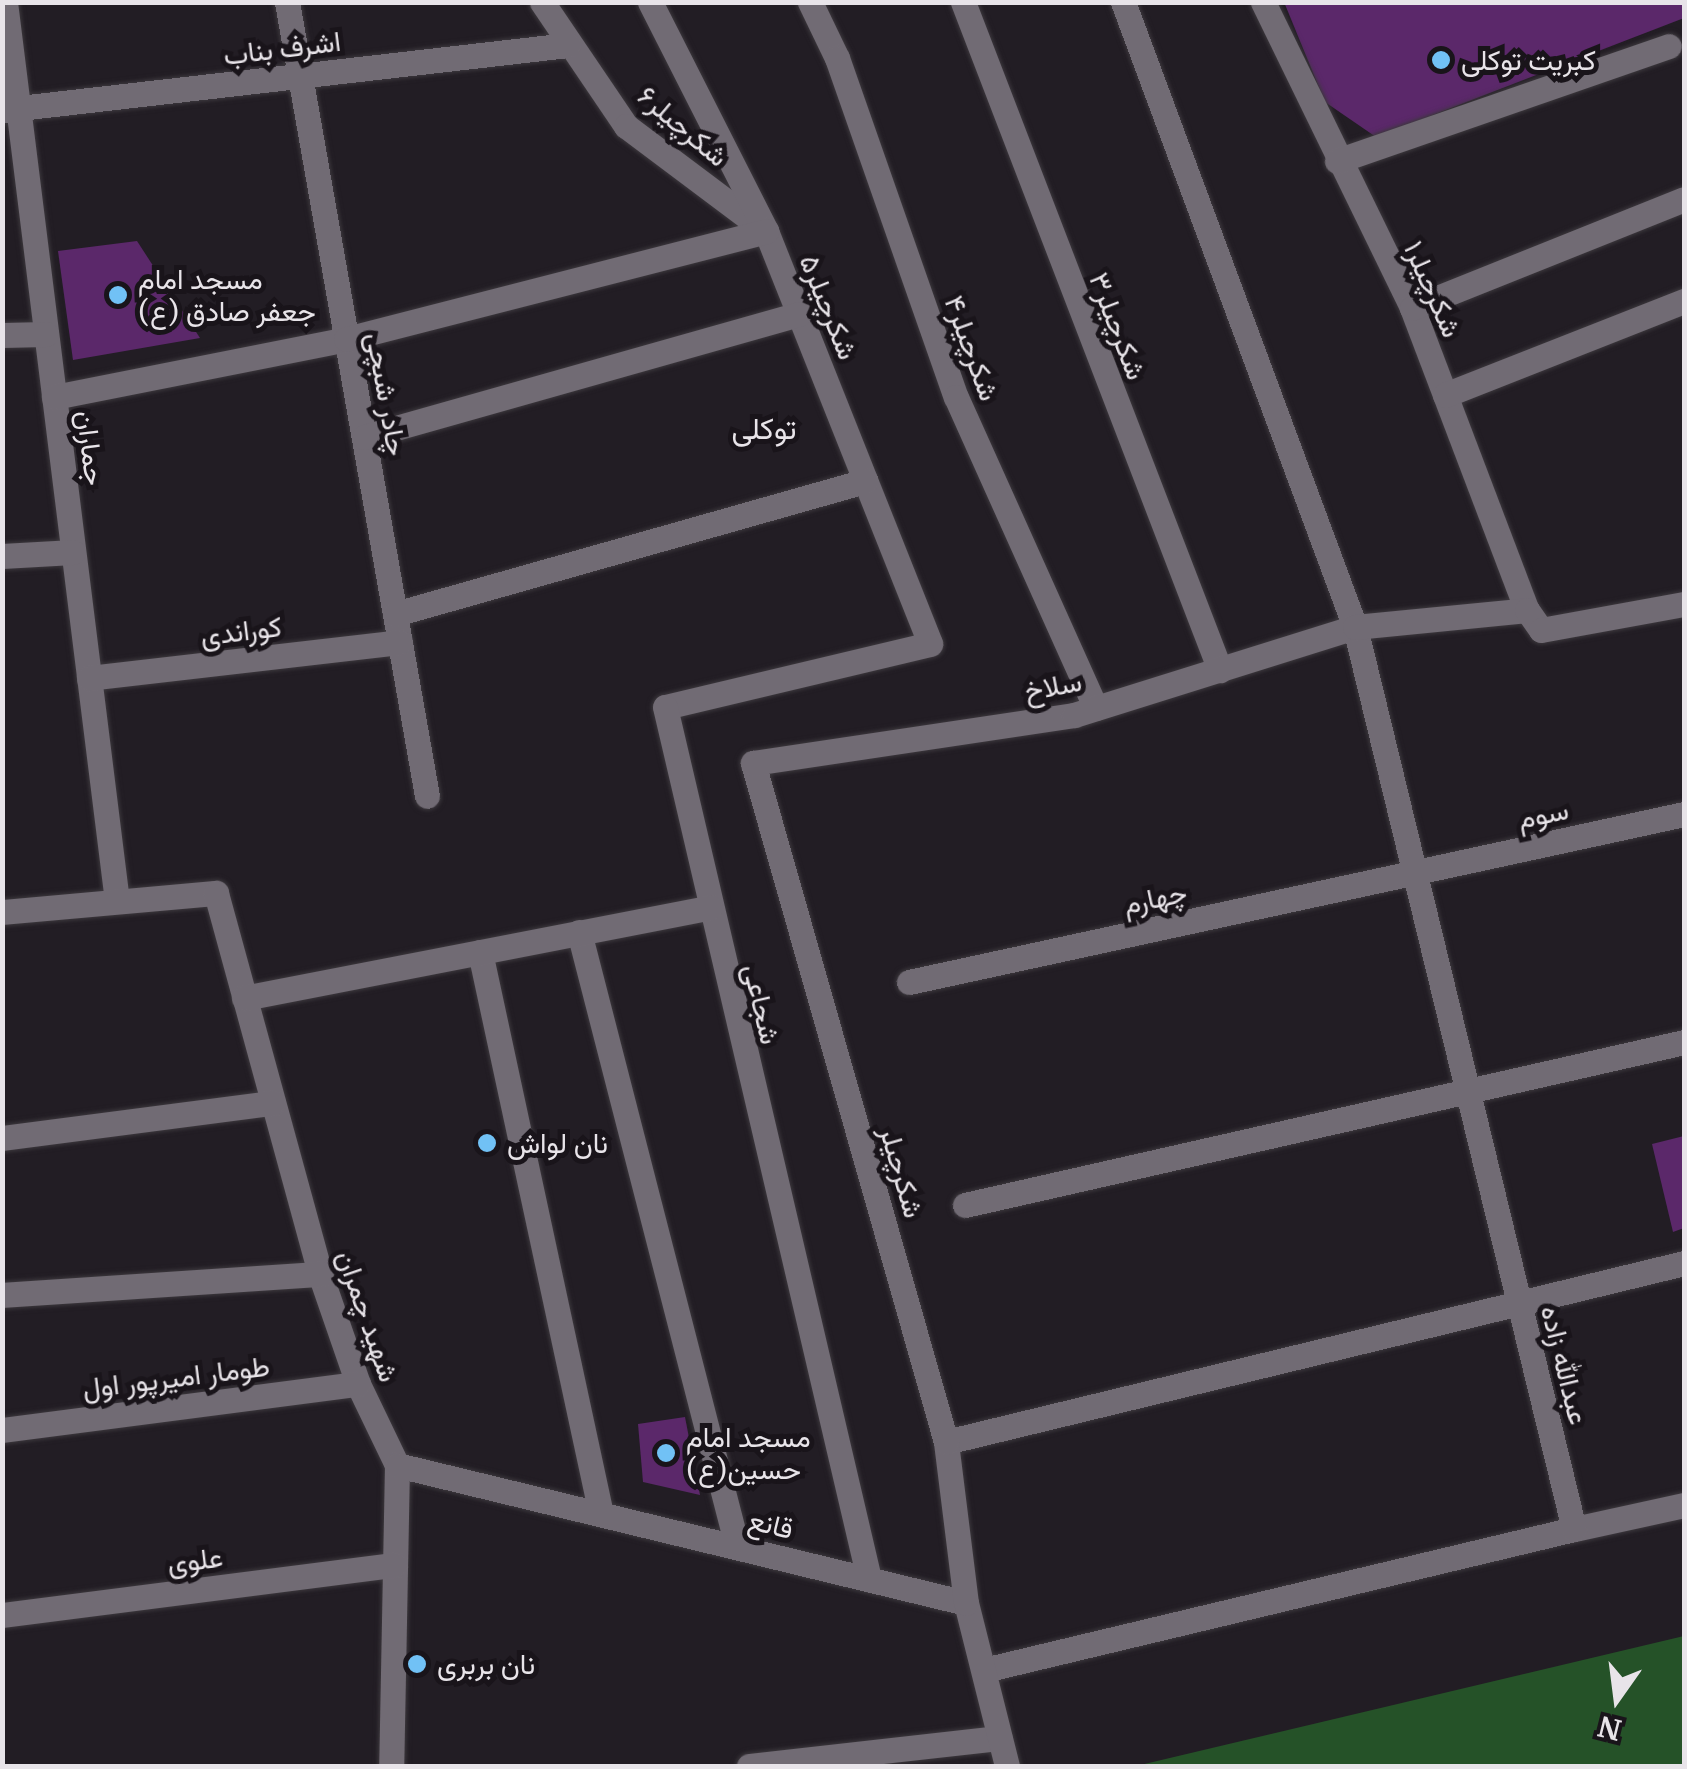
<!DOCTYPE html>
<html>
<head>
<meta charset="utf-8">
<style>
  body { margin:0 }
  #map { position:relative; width:1687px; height:1769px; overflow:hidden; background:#221d24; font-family:Merriweather,Vazirmatn,serif }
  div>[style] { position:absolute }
  .green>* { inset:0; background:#255228 }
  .building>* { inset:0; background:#5b286a }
  .roads { filter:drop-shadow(0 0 2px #3c383d) drop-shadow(0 0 2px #3c383d) }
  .minor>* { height:25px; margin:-12.5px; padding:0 12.5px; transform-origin:12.5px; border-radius:12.5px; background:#716b74 }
  .dots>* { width:28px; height:28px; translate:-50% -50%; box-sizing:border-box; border:5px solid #19141a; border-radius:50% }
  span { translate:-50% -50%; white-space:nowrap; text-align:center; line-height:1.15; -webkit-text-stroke:10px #19141a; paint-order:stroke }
  .street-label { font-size:28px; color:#e8e4e9 }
  .poi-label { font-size:28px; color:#e8e4e9 }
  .left { translate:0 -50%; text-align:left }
  .neighbourhood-label { font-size:30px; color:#e8e4e9 }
  .frame { position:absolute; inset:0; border:5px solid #e8e4e9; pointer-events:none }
  .north { position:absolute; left:1567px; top:1649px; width:100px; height:100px; -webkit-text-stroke:8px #19141a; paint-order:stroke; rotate:194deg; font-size:28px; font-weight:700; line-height:40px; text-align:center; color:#e8e4e9 }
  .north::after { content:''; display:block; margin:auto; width:35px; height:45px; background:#e8e4e9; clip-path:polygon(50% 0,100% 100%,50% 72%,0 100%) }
</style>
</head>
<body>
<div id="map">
  <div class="green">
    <div style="clip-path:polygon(1684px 1636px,1684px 1766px,1136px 1766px)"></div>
  </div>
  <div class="building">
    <div style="clip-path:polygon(1284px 2px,1684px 2px,1684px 18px,1376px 137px,1325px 102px)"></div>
    <div style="clip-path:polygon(137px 241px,200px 338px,73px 360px,58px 251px)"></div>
    <div style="clip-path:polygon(1684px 1136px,1684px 1228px,1673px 1232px,1652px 1144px)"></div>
    <div style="clip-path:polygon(685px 1417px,700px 1495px,643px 1482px,638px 1424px)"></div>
  </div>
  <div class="roads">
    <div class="minor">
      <div style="left:5px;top:2px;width:906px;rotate:82.9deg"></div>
      <div style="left:287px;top:2px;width:806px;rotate:80deg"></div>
      <div style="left:542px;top:2px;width:150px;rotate:55.9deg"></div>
      <div style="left:626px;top:126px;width:170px;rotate:36.9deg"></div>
      <div style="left:650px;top:2px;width:257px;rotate:63.1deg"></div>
      <div style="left:766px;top:231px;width:444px;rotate:68.3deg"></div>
      <div style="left:930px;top:644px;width:272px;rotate:166.6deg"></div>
      <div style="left:665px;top:707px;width:896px;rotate:76.83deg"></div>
      <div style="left:810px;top:2px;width:62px;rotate:64.3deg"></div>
      <div style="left:837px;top:58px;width:359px;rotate:70.7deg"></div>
      <div style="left:956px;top:397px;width:341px;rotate:65.8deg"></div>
      <div style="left:963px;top:2px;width:716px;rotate:68.96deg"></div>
      <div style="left:1263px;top:2px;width:340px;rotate:64deg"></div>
      <div style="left:1412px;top:308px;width:323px;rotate:69.2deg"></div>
      <div style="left:2px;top:110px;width:570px;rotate:-6.55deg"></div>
      <div style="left:1337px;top:161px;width:351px;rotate:-19.1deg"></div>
      <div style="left:1412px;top:308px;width:293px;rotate:-21.8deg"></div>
      <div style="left:2px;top:335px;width:44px;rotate:-1.3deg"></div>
      <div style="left:1445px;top:395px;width:257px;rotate:-21.5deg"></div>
      <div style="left:54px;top:397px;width:298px;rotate:-11.2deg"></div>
      <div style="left:346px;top:339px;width:434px;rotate:-14.4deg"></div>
      <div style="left:364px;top:437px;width:452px;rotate:-15.8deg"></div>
      <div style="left:2px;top:556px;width:71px;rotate:-3.2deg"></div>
      <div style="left:395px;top:614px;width:489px;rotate:-15.8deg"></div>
      <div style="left:89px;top:678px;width:313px;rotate:-6.6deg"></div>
      <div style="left:2px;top:912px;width:215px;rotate:-5.1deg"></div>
      <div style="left:216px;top:893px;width:395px;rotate:74.7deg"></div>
      <div style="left:320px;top:1274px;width:116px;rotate:70.9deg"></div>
      <div style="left:358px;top:1384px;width:90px;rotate:64.3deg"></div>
      <div style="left:397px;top:1465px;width:301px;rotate:91.1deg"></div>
      <div style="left:579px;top:932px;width:634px;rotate:75.57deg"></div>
      <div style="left:480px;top:952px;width:575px;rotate:77.85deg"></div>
      <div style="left:909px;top:982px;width:793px;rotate:-12.23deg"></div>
      <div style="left:244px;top:998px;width:475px;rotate:-11deg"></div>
      <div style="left:2px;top:1138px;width:273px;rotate:-7.4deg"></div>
      <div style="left:965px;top:1205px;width:737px;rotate:-12.77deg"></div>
      <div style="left:2px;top:1295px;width:319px;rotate:-3.8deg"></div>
      <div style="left:2px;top:1430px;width:359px;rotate:-7.4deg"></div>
      <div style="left:946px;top:1442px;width:759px;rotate:-13.63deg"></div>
      <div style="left:397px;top:1465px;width:585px;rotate:13.63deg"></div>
      <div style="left:1574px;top:1529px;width:113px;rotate:-12.3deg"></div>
      <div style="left:2px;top:1615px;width:396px;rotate:-7.3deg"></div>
      <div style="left:984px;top:1670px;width:607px;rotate:-13.44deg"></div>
      <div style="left:1574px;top:1529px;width:928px;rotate:-103.65deg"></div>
      <div style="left:1355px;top:627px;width:667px;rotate:-110.36deg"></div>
      <div style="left:749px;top:1766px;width:252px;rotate:-6.4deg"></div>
      <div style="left:1007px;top:1766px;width:168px;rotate:-104.1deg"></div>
      <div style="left:966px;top:1603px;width:162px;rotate:-97.1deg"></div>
      <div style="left:946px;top:1442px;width:706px;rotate:-105.87deg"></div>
      <div style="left:753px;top:763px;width:325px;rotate:-8.5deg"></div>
      <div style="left:1074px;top:715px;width:294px;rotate:-17.4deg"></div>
      <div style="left:1355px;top:627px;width:173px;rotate:-5.6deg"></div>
      <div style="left:1527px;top:610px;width:24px;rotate:55deg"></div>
      <div style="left:1541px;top:630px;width:145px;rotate:-10.3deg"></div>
    </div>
  </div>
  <div class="dots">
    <div style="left:1441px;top:60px;background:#71c1f5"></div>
    <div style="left:118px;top:295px;background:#71c1f5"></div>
    <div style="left:487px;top:1143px;background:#71c1f5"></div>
    <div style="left:666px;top:1453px;background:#71c1f5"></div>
    <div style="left:417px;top:1664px;background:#71c1f5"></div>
  </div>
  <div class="street-label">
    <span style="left:282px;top:48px;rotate:-7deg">اشرف بناب</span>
    <span style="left:683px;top:126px;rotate:40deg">شکرچیلر۶</span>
    <span style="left:1433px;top:289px;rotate:66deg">شکرچیلر۱</span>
    <span style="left:829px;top:307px;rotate:68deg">شکرچیلر۵</span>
    <span style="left:1118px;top:326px;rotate:69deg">شکرچیلر۳</span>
    <span style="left:972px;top:348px;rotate:70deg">شکرچیلر۴</span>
    <span style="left:387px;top:394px;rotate:80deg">چادر شبچی</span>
    <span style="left:91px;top:448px;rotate:83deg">جماران</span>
    <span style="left:241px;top:631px;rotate:-7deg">کوراندی</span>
    <span style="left:1053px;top:686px;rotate:-11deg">سلاخ</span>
    <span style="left:1543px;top:814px;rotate:-12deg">سوم</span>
    <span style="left:1155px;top:898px;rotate:-12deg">چهارم</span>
    <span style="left:762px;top:1004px;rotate:77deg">شجاعی</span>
    <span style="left:902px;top:1172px;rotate:74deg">شکرچیلر</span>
    <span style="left:368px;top:1316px;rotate:71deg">شهید چمران</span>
    <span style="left:1565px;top:1365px;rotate:76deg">عبدالله زاده</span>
    <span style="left:176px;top:1377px;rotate:-7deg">طومار امیرپور اول</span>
    <span style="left:771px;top:1524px;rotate:14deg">قانع</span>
    <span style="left:195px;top:1560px;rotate:-7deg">علوی</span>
  </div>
  <div class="poi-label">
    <span class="left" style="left:1461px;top:60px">کبریت توکلی</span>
    <span class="left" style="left:138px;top:295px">مسجد امام<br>جعفر صادق (ع)</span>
    <span class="left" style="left:507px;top:1143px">نان لواش</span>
    <span class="left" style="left:686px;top:1453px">مسجد امام<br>حسین(ع)</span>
    <span class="left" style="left:437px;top:1664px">نان بربری</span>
  </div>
  <div class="neighbourhood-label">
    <span style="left:764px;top:428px">توکلی</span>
  </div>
  <div class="frame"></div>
  <div class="north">N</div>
</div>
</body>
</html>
